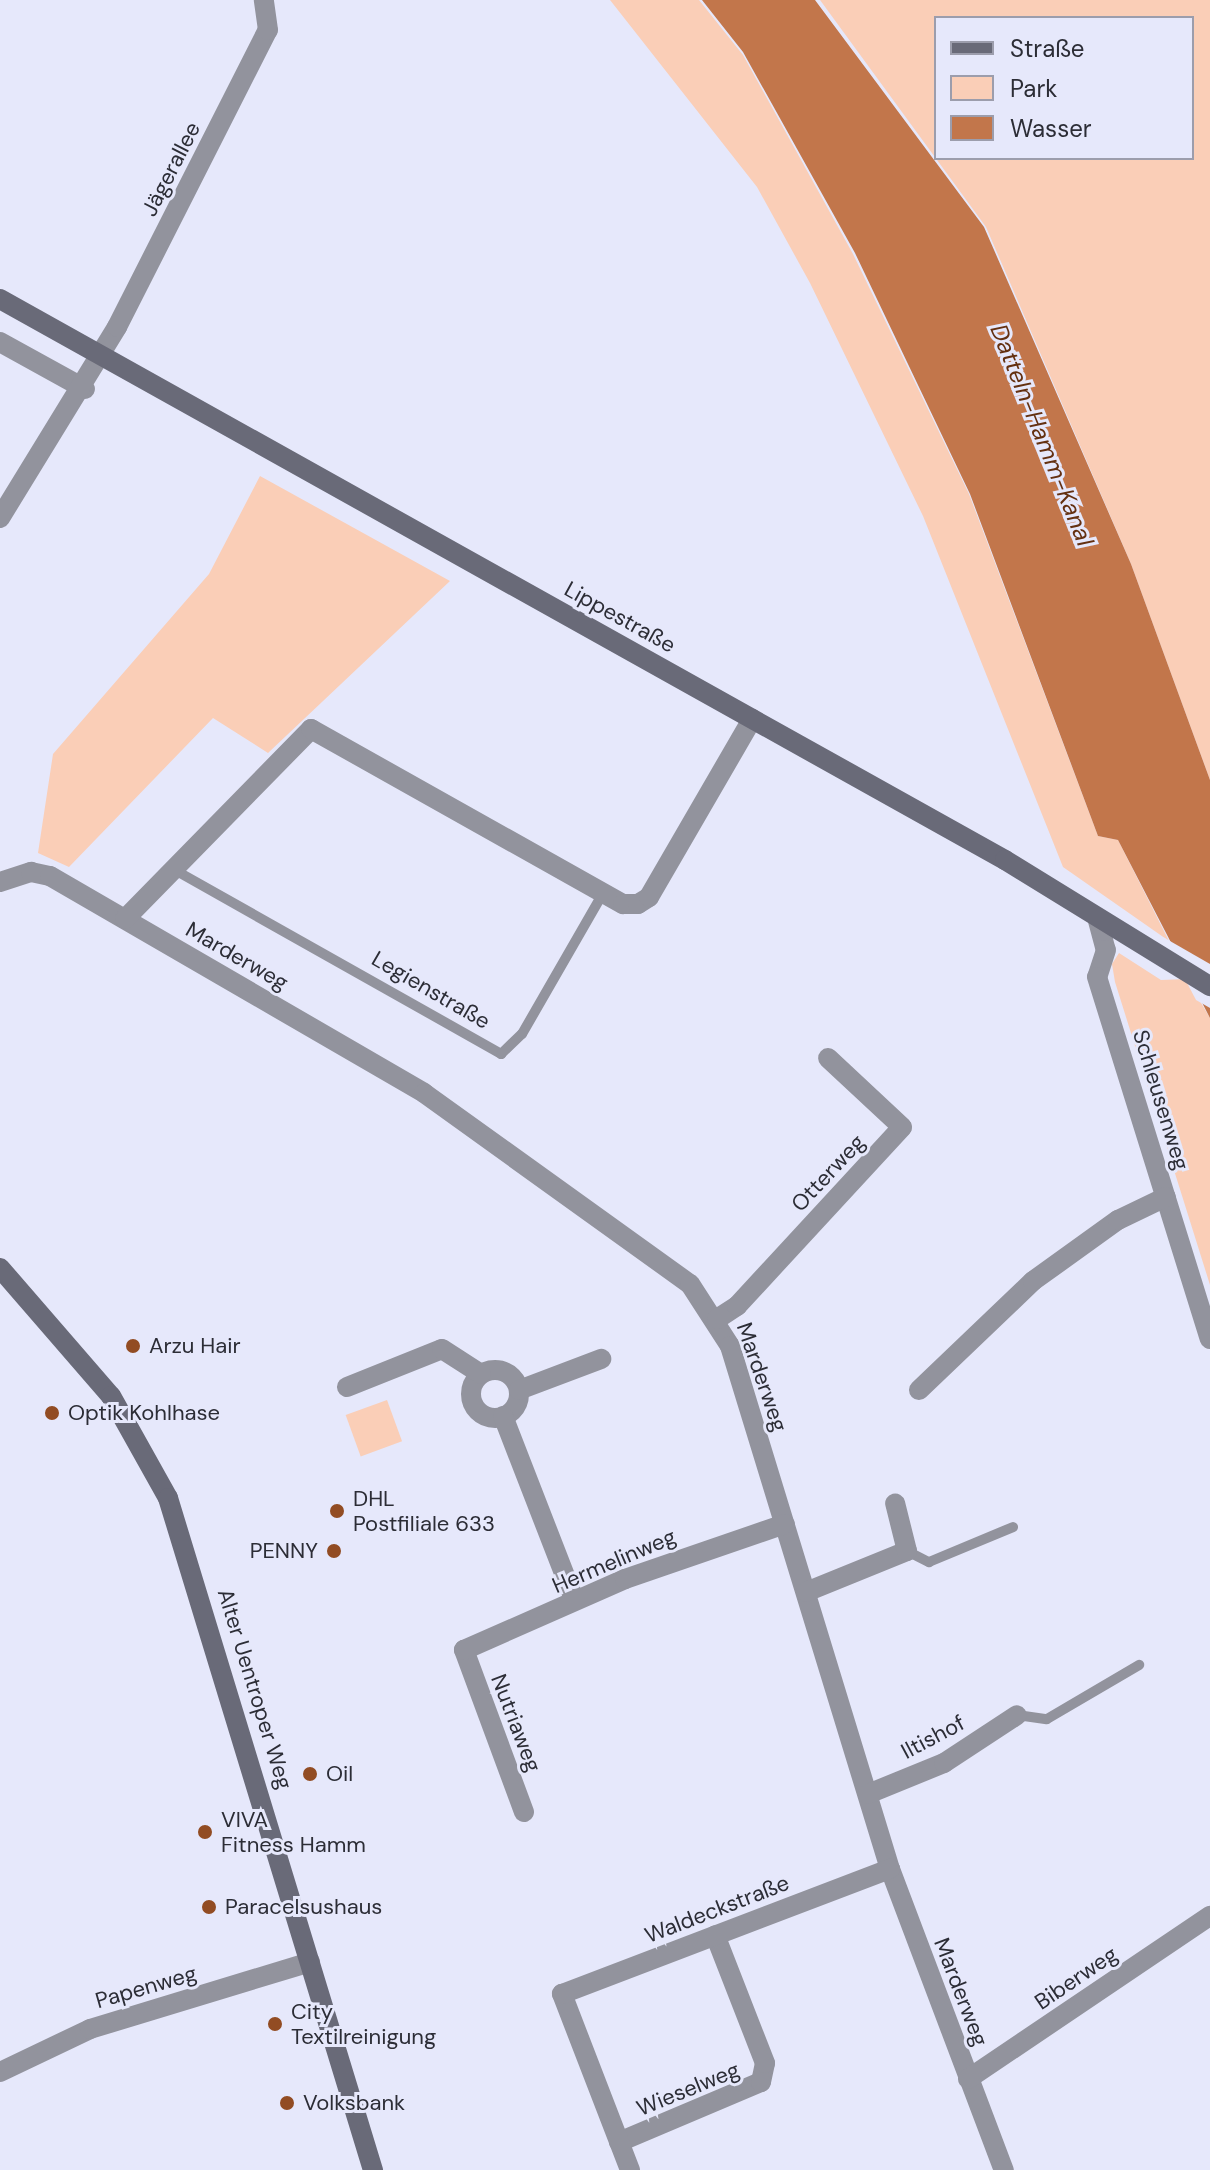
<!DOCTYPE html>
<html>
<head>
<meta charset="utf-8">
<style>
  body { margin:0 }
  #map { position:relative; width:1210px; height:2170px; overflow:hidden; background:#e6e8fb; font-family:"DM Sans",sans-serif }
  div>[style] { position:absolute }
  .green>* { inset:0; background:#faceb7; transform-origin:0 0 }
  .water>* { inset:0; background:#c2764b }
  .pier>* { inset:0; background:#e6e8fb }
  .lane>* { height:10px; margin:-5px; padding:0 5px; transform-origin:5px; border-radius:5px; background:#92939d }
  .street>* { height:20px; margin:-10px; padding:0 10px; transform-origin:10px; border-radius:10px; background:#92939d }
  .street>.ring { margin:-10px; padding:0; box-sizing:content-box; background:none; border:20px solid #92939d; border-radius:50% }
  .secondary>* { height:20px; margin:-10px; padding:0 10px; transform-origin:10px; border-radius:10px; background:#696a78 }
  .dots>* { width:22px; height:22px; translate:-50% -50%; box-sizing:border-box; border:4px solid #e6e8fb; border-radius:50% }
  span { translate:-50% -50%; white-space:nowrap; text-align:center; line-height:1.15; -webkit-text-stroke:6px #e6e8fb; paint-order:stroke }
  .street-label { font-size:22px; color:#2c2d36 }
  .poi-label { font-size:22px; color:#2c2d36 }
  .left { translate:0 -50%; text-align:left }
  .right { translate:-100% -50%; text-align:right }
  .water-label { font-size:24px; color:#643011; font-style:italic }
  .legend { position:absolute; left:934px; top:16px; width:260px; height:144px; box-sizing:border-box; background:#e6e8fb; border:2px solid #9c9dac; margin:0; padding:10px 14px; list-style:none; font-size:24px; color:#2c2d36 }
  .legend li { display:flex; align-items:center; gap:16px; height:40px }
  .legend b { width:40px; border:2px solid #9c9dac }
</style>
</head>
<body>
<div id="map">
  <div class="green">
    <div style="clip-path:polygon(610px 0,699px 0,743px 55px,853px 254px,969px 494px,1098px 836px,1118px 840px,1169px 941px,1063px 867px,923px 516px,810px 283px,757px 187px)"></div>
    <div style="clip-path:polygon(evenodd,820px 0,1210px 0,1210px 780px,1131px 564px,986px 227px,820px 0,936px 18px,1192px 18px,1192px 158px,936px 158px,936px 18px)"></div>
    <div style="clip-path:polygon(260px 476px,450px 581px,268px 753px,213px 718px,69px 867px,38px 853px,53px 754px,209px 574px)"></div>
    <div style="clip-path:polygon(1119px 953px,1161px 980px,1187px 979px,1210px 1018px,1210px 1285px,1115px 982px,1112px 964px)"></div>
    <div style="left:387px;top:1400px;width:44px;height:44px;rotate:70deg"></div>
  </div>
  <div class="water">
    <div style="clip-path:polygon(702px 0,815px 0,984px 227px,1131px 564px,1210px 780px,1210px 1018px,1118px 840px,1098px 836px,970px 494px,855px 253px,743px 52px)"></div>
  </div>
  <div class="pier">
    <div style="clip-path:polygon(1163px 937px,1210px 964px,1210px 1008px,1196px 1000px)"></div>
  </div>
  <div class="lane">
    <div style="left:173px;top:869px;width:377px;rotate:29.4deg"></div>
    <div style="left:501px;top:1054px;width:29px;rotate:-44deg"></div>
    <div style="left:522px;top:1034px;width:163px;rotate:-60.1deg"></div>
    <div style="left:907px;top:1551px;width:25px;rotate:27deg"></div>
    <div style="left:929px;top:1562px;width:91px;rotate:-22.6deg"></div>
    <div style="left:1017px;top:1715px;width:30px;rotate:8deg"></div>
    <div style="left:1047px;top:1719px;width:107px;rotate:-30.4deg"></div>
  </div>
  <div class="street">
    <div style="left:0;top:342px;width:97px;rotate:28.9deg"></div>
    <div style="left:0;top:518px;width:224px;rotate:-58.5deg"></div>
    <div style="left:117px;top:327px;width:333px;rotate:-63.1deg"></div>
    <div style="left:268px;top:30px;width:30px;rotate:-98deg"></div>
    <div style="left:0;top:882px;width:33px;rotate:-18deg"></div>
    <div style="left:31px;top:872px;width:19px;rotate:12deg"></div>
    <div style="left:50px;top:876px;width:432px;rotate:30.1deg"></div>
    <div style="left:424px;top:1093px;width:327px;rotate:35.7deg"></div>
    <div style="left:690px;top:1284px;width:74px;rotate:57.2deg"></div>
    <div style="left:730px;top:1346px;width:547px;rotate:72.99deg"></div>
    <div style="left:890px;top:1869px;width:322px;rotate:69.3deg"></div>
    <div style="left:125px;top:919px;width:266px;rotate:-45.6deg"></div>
    <div style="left:311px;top:729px;width:358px;rotate:29.3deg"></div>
    <div style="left:623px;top:904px;width:15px"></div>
    <div style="left:638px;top:904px;width:13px;rotate:-32deg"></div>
    <div style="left:649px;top:897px;width:206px;rotate:-59.9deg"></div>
    <div style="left:1098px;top:921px;width:30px;rotate:75deg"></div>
    <div style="left:1106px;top:950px;width:28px;rotate:108deg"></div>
    <div style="left:1097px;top:977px;width:379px;rotate:72.7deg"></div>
    <div style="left:717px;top:1319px;width:24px;rotate:-33deg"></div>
    <div style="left:737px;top:1306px;width:243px;rotate:-47.3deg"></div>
    <div style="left:902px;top:1127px;width:101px;rotate:-137deg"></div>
    <div class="ring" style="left:471px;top:1370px;width:28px;height:28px"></div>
    <div style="left:347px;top:1387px;width:102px;rotate:-21.8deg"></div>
    <div style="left:442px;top:1349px;width:46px;rotate:32.7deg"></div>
    <div style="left:519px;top:1390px;width:88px;rotate:-20.7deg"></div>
    <div style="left:919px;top:1390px;width:158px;rotate:-43.7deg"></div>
    <div style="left:1033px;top:1281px;width:105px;rotate:-35.7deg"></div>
    <div style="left:1118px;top:1220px;width:53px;rotate:-25.6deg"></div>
    <div style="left:503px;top:1416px;width:196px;rotate:68.8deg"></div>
    <div style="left:806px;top:1592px;width:109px;rotate:-22.1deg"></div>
    <div style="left:907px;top:1551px;width:49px;rotate:-104deg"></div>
    <div style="left:868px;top:1794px;width:82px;rotate:-22.2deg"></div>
    <div style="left:944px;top:1763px;width:87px;rotate:-33.3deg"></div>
    <div style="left:524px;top:1812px;width:173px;rotate:-110.3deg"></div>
    <div style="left:464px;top:1650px;width:176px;rotate:-23.8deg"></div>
    <div style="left:625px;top:1579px;width:169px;rotate:-19deg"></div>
    <div style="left:0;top:2072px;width:100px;rotate:-25.5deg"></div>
    <div style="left:90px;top:2029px;width:230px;rotate:-16.9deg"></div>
    <div style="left:968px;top:2079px;width:292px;rotate:-34deg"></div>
    <div style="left:619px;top:2142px;width:154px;rotate:-22.9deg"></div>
    <div style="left:761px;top:2082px;width:19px;rotate:-78deg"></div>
    <div style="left:765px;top:2063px;width:137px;rotate:-111.3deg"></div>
    <div style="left:630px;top:2170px;width:189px;rotate:-111.1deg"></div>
    <div style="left:562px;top:1994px;width:351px;rotate:-20.9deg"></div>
  </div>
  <div class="secondary">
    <div style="left:0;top:299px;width:1151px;rotate:29.17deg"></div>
    <div style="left:1005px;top:860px;width:241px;rotate:31.6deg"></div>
    <div style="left:0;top:1268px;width:169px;rotate:49.1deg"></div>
    <div style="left:111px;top:1396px;width:117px;rotate:60.8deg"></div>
    <div style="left:168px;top:1498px;width:703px;rotate:73.04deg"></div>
  </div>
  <div class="dots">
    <div style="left:133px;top:1346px;background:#924c23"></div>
    <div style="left:52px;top:1413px;background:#924c23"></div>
    <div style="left:337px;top:1511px;background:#924c23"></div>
    <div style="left:334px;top:1551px;background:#924c23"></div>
    <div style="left:310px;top:1774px;background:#924c23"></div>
    <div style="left:205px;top:1832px;background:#924c23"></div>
    <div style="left:209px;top:1907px;background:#924c23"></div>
    <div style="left:275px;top:2024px;background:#924c23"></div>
    <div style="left:287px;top:2103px;background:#924c23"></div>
  </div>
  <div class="street-label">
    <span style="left:171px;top:169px;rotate:-63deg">Jägerallee</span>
    <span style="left:620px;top:617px;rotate:29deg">Lippestraße</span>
    <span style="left:237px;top:956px;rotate:30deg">Marderweg</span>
    <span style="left:431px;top:990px;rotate:30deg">Legienstraße</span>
    <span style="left:1161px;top:1100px;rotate:73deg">Schleusenweg</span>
    <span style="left:828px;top:1173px;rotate:-47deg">Otterweg</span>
    <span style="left:762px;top:1377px;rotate:71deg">Marderweg</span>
    <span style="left:614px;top:1561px;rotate:-23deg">Hermelinweg</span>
    <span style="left:255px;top:1689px;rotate:73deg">Alter Uentroper Weg</span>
    <span style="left:516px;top:1723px;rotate:69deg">Nutriaweg</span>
    <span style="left:933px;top:1737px;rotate:-28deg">Iltishof</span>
    <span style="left:717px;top:1909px;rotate:-21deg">Waldeckstraße</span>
    <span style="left:1076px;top:1978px;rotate:-34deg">Biberweg</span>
    <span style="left:146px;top:1987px;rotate:-16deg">Papenweg</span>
    <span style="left:961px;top:1992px;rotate:69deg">Marderweg</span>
    <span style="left:688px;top:2089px;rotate:-22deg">Wieselweg</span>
  </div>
  <div class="poi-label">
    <span class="left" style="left:149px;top:1346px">Arzu Hair</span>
    <span class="left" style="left:68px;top:1413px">Optik Kohlhase</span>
    <span class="left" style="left:353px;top:1511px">DHL<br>Postfiliale 633</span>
    <span class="right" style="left:318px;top:1551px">PENNY</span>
    <span class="left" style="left:326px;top:1774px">Oil</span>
    <span class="left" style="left:221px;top:1832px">VIVA<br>Fitness Hamm</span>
    <span class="left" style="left:225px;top:1907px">Paracelsushaus</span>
    <span class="left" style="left:291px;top:2024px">City<br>Textilreinigung</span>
    <span class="left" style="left:303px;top:2103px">Volksbank</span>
  </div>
  <div class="water-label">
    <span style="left:1042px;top:435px;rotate:68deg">Datteln-Hamm-Kanal</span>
  </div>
  <ul class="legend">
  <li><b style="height:10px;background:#696a78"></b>Straße</li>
  <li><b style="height:22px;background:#faceb7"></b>Park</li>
  <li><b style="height:22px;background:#c2764b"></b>Wasser</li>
  </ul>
</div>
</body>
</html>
